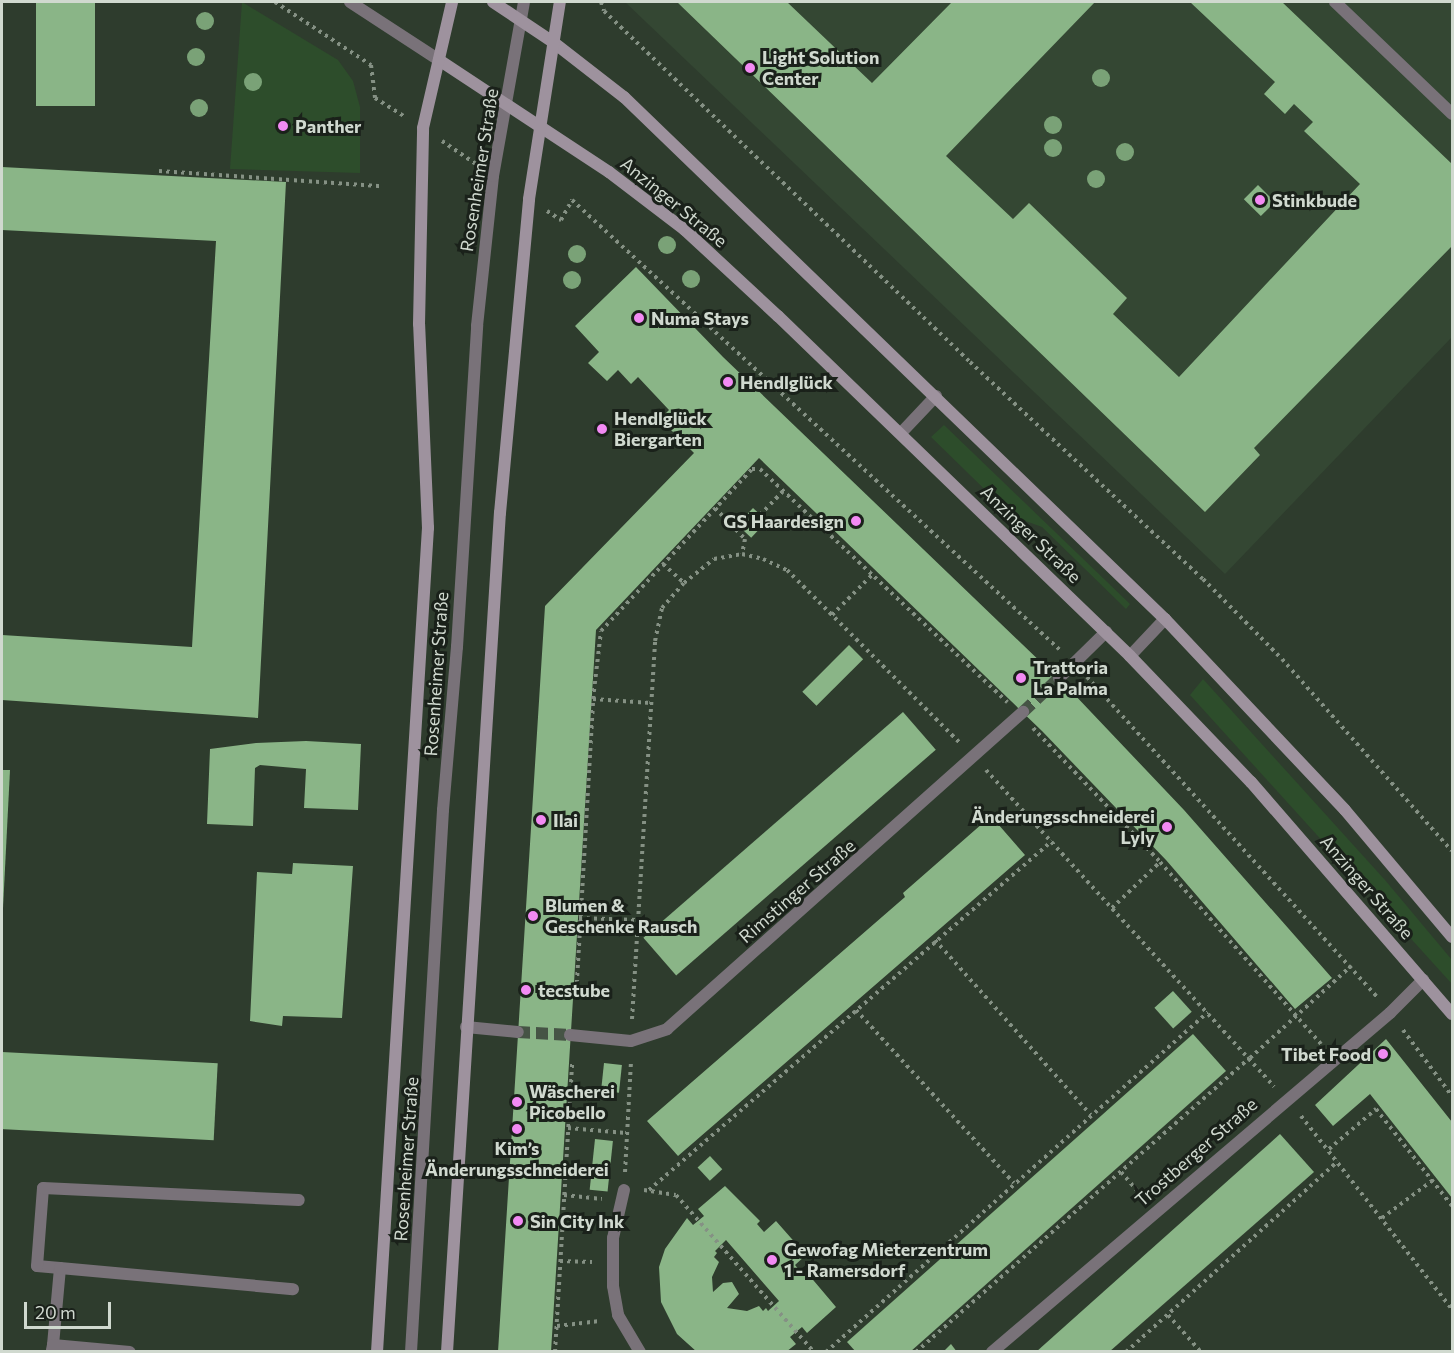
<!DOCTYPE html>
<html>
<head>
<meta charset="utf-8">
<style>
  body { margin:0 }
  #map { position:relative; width:1454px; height:1353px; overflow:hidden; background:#2e3c2d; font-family:Commissioner,sans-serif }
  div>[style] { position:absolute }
  .built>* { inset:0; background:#344733 }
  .green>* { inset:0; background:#2d4d2b }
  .building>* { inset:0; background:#8ab587; transform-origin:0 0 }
  .minor-tunnel>* { height:12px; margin-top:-6px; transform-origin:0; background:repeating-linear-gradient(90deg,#465445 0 12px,transparent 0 18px) }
  .path>* { height:4px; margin-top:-2px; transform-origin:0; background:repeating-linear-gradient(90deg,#859184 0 3px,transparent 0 7.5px) }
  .service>* { height:12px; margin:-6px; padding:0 6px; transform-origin:6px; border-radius:6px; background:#797279 }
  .minor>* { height:12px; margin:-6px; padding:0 6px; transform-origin:6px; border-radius:6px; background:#797279 }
  .tertiary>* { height:12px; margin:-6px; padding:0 6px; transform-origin:6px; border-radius:6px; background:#797279 }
  .secondary>* { height:12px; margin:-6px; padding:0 6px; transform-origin:6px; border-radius:6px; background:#9e929e }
  .trees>* { width:18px; height:18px; margin:-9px; border-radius:50%; background:#7aa277 }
  .dots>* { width:16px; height:16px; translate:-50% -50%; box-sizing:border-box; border:3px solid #1a211a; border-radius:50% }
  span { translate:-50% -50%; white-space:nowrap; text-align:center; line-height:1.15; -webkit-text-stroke:6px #1a211a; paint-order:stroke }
  .poi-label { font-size:18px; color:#d0d9cf; font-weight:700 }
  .left { translate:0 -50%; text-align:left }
  .right { translate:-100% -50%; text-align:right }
  .street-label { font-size:18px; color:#d0d9cf }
  .frame { position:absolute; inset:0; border:3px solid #d0d9cf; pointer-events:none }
  .scale { position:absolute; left:24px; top:1302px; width:87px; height:27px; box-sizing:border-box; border:3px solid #d0d9cf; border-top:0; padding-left:8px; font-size:18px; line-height:21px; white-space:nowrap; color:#d0d9cf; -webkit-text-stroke:4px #1a211a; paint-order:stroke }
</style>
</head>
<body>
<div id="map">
  <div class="built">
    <div style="clip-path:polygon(625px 2px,1452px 2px,1452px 337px,1225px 574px)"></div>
  </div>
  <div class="green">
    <div style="clip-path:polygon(242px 2px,338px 60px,353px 81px,360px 107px,360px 173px,230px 169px)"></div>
    <div style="clip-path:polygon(944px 425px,1130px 604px,1126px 609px,1042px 527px,1012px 516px,931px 437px)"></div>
    <div style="clip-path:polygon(1203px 679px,1385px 880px,1452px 960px,1452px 984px,1190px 695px)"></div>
  </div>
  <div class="building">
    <div style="left:36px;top:2px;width:59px;height:104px"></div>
    <div style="clip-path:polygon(677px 2px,787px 2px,872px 83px,952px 2px,1095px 2px,946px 156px,1013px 219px,1029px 203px,1127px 298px,1113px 314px,1179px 377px,1360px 184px,1304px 131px,1313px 122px,1294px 104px,1285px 114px,1264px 94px,1275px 82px,1190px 2px,1282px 2px,1452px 164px,1452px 246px,1254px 448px,1260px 455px,1205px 512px)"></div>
    <div style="clip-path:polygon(2px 167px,286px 182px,258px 718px,2px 700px,2px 635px,192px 647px,216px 241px,2px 230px)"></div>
    <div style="left:1258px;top:185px;width:24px;height:20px;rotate:45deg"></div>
    <div style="clip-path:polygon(636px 267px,723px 357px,1072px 692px,1184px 810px,1332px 978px,1295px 1009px,1166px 860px,1042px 731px,759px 458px,596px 630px,551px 1352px,498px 1352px,545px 606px,694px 453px,660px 419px,669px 410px,638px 377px,631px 384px,618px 370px,607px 381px,588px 363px,599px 352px,575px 326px)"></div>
    <div style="left:753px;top:508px;width:19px;height:23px;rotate:43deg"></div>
    <div style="left:849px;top:645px;width:20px;height:66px;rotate:45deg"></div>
    <div style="left:903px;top:712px;width:50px;height:344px;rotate:49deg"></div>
    <div style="clip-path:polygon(306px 741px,361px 744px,358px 810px,304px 808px,306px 769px,260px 765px,255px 768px,253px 826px,207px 824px,210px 749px,256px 743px)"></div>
    <div style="clip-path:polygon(2px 770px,10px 770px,3px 908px,2px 908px)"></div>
    <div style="clip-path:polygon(991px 816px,1025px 855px,678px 1156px,647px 1121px,905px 897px,903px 893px)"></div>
    <div style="clip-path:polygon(293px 863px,353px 866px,342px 1018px,283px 1016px,282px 1026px,250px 1021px,257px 872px,292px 874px)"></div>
    <div style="left:1173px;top:991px;width:28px;height:25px;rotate:48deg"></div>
    <div style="clip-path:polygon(1193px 1034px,1226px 1071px,910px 1352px,856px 1352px,847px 1342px)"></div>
    <div style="clip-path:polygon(1386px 1039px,1452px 1122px,1452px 1198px,1370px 1094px,1333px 1126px,1315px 1105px)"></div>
    <div style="left:2px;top:1052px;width:216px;height:77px;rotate:3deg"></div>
    <div style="left:604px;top:1063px;width:18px;height:28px;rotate:6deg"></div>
    <div style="clip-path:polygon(1280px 1134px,1314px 1172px,1109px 1352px,1036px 1352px)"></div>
    <div style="left:595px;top:1139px;width:18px;height:51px;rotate:6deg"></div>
    <div style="left:710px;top:1156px;width:18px;height:17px;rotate:47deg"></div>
    <div style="clip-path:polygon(evenodd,725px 1186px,760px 1221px,757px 1224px,764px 1232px,776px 1221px,806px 1255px,795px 1265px,800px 1271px,803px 1268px,836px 1307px,807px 1333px,802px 1327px,790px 1337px,796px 1344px,786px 1352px,697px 1352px,677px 1334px,661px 1302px,659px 1267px,665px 1249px,687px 1218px,693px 1225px,704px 1216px,698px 1209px,725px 1186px,726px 1240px,779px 1301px,768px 1311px,766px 1308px,763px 1311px,759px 1306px,747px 1311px,727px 1308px,739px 1294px,732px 1282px,723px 1283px,713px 1292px,712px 1277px,719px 1262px,714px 1257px,717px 1253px,715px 1251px,726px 1240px)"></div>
    <div style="clip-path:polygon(951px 1344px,957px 1352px,943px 1352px)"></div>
  </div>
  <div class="minor-tunnel">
    <div style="left:1023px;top:712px;width:50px;rotate:-43.4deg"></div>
    <div style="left:518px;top:1032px;width:52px;rotate:3.3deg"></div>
  </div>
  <div class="path">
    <div style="left:275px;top:2px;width:115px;rotate:33.3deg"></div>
    <div style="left:371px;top:65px;width:33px;rotate:83deg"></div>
    <div style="left:375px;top:98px;width:36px;rotate:32deg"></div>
    <div style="left:601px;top:2px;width:9px;rotate:72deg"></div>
    <div style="left:604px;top:11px;width:507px;rotate:43.8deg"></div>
    <div style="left:970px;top:362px;width:318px;rotate:43deg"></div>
    <div style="left:1203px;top:579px;width:112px;rotate:45.4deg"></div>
    <div style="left:1282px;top:659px;width:256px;rotate:48.5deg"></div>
    <div style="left:442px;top:141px;width:41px;rotate:34.1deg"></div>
    <div style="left:159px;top:171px;width:223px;rotate:3.9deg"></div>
    <div style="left:547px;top:211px;width:17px;rotate:33deg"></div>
    <div style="left:561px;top:220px;width:23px;rotate:-61deg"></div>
    <div style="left:572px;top:200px;width:664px;rotate:42.68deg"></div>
    <div style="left:715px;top:508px;width:43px;rotate:45.9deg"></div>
    <div style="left:745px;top:539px;width:15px;rotate:101deg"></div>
    <div style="left:760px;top:515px;width:33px;rotate:-46deg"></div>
    <div style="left:663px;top:564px;width:28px;rotate:42deg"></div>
    <div style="left:832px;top:615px;width:57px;rotate:-45deg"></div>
    <div style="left:1087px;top:677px;width:433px;rotate:47.8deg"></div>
    <div style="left:593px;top:699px;width:58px;rotate:3.9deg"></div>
    <div style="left:1033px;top:728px;width:185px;rotate:46.5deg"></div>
    <div style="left:1160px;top:862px;width:243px;rotate:48.5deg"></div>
    <div style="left:986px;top:770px;width:428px;rotate:47.7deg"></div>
    <div style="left:1112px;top:908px;width:66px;rotate:-43.8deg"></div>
    <div style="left:579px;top:918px;width:59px;rotate:1.9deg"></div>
    <div style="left:935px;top:940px;width:234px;rotate:48.3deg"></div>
    <div style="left:576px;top:998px;width:299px;rotate:-86.7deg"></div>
    <div style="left:593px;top:699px;width:68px;rotate:-83.3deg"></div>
    <div style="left:601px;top:631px;width:221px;rotate:-47deg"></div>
    <div style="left:752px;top:469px;width:8px"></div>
    <div style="left:760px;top:469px;width:340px;rotate:43.3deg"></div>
    <div style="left:856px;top:1010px;width:234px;rotate:47.6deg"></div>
    <div style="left:632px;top:1019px;width:379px;rotate:-86.5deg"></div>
    <div style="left:655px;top:641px;width:34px;rotate:-78deg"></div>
    <div style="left:662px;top:608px;width:33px;rotate:-49deg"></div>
    <div style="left:684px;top:583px;width:38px;rotate:-39deg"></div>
    <div style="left:714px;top:559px;width:28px;rotate:-10deg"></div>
    <div style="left:742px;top:554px;width:22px;rotate:13deg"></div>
    <div style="left:763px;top:559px;width:26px;rotate:25deg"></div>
    <div style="left:787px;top:570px;width:245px;rotate:45deg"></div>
    <div style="left:1403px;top:1030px;width:82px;rotate:53.4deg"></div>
    <div style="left:1301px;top:1116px;width:245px;rotate:52deg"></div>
    <div style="left:568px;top:1128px;width:58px;rotate:4.9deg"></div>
    <div style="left:1329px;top:1149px;width:62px;rotate:-40.4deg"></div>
    <div style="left:1376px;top:1109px;width:123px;rotate:51.9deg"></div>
    <div style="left:625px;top:1172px;width:112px;rotate:-86.9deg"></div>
    <div style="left:1121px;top:1172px;width:35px;rotate:49deg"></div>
    <div style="left:644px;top:1190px;width:32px;rotate:9deg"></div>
    <div style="left:676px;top:1195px;width:209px;rotate:48.7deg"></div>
    <div style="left:649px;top:1190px;width:533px;rotate:-40.89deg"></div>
    <div style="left:564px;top:1195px;width:38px;rotate:6deg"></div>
    <div style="left:1382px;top:1218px;width:64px;rotate:-36.7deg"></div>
    <div style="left:560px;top:1261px;width:32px;rotate:2deg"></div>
    <div style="left:1168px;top:1315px;width:50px;rotate:48.3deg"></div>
    <div style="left:557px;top:1326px;width:43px;rotate:-6.6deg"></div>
    <div style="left:555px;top:1352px;width:289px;rotate:-86.6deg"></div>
    <div style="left:826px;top:1352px;width:511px;rotate:-41.67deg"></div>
    <div style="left:916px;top:1352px;width:445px;rotate:-41.4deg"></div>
    <div style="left:1250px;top:1058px;width:137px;rotate:-42.3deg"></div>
    <div style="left:1126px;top:1352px;width:285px;rotate:-42deg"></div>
  </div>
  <div class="service">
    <div style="left:901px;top:433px;width:51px;rotate:-46.6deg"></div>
    <div style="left:1130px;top:656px;width:51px;rotate:-46.6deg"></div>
    <div style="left:624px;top:1190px;width:49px;rotate:102.9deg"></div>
    <div style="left:613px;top:1238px;width:48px;rotate:90deg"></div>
    <div style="left:613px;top:1286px;width:29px;rotate:80deg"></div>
    <div style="left:618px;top:1315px;width:43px;rotate:59.3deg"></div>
    <div style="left:60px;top:1268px;width:23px;rotate:-175deg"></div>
    <div style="left:37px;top:1266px;width:78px;rotate:-85.6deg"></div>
    <div style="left:43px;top:1188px;width:256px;rotate:2.7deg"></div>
    <div style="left:53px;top:1345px;width:77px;rotate:-84.8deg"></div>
    <div style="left:60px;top:1268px;width:234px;rotate:5.2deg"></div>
    <div style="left:52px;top:1350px;width:5px;rotate:-79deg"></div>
    <div style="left:53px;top:1345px;width:77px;rotate:5.2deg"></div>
    <div style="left:411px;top:1352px;width:543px;rotate:-86.62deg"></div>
    <div style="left:443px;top:810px;width:164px;rotate:-85.1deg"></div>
    <div style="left:457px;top:647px;width:322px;rotate:-86.4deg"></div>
    <div style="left:477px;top:326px;width:151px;rotate:-83.9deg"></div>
    <div style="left:493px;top:176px;width:177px;rotate:-79.9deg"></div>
  </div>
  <div class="minor">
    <div style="left:1335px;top:2px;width:162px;rotate:43.7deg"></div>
    <div style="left:1059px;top:678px;width:66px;rotate:-44.4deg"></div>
    <div style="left:466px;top:1027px;width:52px;rotate:5.5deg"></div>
    <div style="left:570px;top:1035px;width:61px;rotate:5.6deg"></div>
    <div style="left:631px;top:1041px;width:38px;rotate:-18deg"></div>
    <div style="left:667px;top:1029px;width:477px;rotate:-41.7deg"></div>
    <div style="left:992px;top:1352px;width:523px;rotate:-40.42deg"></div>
    <div style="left:1390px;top:1013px;width:47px;rotate:-45deg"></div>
  </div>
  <div class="tertiary">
    <div style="left:350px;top:2px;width:106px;rotate:33.1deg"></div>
  </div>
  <div class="secondary">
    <div style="left:493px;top:2px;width:72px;rotate:33.7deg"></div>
    <div style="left:553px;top:42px;width:90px;rotate:37.8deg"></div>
    <div style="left:624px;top:97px;width:752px;rotate:43.98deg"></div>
    <div style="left:1165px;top:619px;width:262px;rotate:46.7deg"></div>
    <div style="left:1345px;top:810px;width:166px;rotate:49.9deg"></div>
    <div style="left:439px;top:60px;width:204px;rotate:33.4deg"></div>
    <div style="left:609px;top:172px;width:96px;rotate:37.3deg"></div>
    <div style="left:685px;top:230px;width:127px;rotate:42.8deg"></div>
    <div style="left:778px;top:316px;width:489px;rotate:44deg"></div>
    <div style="left:1130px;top:656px;width:175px;rotate:46.2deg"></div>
    <div style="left:1251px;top:782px;width:307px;rotate:49.1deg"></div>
    <div style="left:377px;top:1352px;width:826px;rotate:-86.46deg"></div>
    <div style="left:428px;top:528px;width:204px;rotate:-92.5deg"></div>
    <div style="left:419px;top:324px;width:196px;rotate:-88.8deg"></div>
    <div style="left:423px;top:128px;width:129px;rotate:-77deg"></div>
    <div style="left:447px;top:1352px;width:841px;rotate:-86.39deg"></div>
    <div style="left:500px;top:513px;width:315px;rotate:-84.7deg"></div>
    <div style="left:529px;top:199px;width:199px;rotate:-81.1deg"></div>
  </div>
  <div class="trees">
    <div style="left:205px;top:21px"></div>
    <div style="left:196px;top:57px"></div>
    <div style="left:1101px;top:78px"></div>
    <div style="left:253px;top:82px"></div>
    <div style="left:199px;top:108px"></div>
    <div style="left:1053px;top:125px"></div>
    <div style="left:1053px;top:148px"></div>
    <div style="left:1125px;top:152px"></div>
    <div style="left:1096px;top:179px"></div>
    <div style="left:667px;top:245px"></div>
    <div style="left:577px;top:254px"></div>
    <div style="left:691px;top:279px"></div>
    <div style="left:572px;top:280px"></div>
  </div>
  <div class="dots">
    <div style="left:750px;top:68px;background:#f28af3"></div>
    <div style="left:283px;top:126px;background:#f28af3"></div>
    <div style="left:1260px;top:200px;background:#f28af3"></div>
    <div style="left:639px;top:318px;background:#f28af3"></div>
    <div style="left:728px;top:382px;background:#f28af3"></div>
    <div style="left:602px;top:429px;background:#f28af3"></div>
    <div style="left:856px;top:521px;background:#f28af3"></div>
    <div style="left:1021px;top:678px;background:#f28af3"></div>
    <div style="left:541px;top:820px;background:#f28af3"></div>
    <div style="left:1167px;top:827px;background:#f28af3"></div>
    <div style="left:533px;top:916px;background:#f28af3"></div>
    <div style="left:526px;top:990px;background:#f28af3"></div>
    <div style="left:1383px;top:1054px;background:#f28af3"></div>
    <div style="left:517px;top:1102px;background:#f28af3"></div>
    <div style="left:517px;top:1129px;background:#f28af3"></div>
    <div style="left:518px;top:1221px;background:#f28af3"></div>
    <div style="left:772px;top:1260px;background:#f28af3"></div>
  </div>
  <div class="poi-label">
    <span class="left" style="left:762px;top:68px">Light Solution<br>Center</span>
    <span class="left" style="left:295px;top:126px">Panther</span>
    <span class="left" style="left:1272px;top:200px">Stinkbude</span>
    <span class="left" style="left:651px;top:318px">Numa Stays</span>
    <span class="left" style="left:740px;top:382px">Hendlglück</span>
    <span class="left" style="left:614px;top:429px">Hendlglück<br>Biergarten</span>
    <span class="right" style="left:844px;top:521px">GS Haardesign</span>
    <span class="left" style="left:1033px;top:678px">Trattoria<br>La Palma</span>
    <span class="right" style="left:1155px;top:827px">Änderungsschneiderei<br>Lyly</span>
    <span class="left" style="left:553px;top:820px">Ilai</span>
    <span class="left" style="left:545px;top:916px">Blumen &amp;<br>Geschenke Rausch</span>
    <span class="left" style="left:538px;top:990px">tecstube</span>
    <span class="right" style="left:1371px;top:1054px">Tibet Food</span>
    <span class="left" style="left:529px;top:1102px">Wäscherei<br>Picobello</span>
    <span style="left:517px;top:1159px">Kim’s<br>Änderungsschneiderei</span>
    <span class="left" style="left:530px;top:1221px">Sin City Ink</span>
    <span class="left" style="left:784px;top:1260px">Gewofag Mieterzentrum<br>1 - Ramersdorf</span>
  </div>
  <div class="street-label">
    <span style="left:479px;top:170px;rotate:-81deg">Rosenheimer Straße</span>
    <span style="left:674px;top:202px;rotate:39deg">Anzinger Straße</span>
    <span style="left:1031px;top:534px;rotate:44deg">Anzinger Straße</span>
    <span style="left:436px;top:674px;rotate:-86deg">Rosenheimer Straße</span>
    <span style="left:1367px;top:887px;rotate:49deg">Anzinger Straße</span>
    <span style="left:797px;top:891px;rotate:-41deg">Rimstinger Straße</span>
    <span style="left:1196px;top:1152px;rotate:-41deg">Trostberger Straße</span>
    <span style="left:406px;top:1159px;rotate:-86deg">Rosenheimer Straße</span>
  </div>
  <div class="frame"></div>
  <div class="scale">20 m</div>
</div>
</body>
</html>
